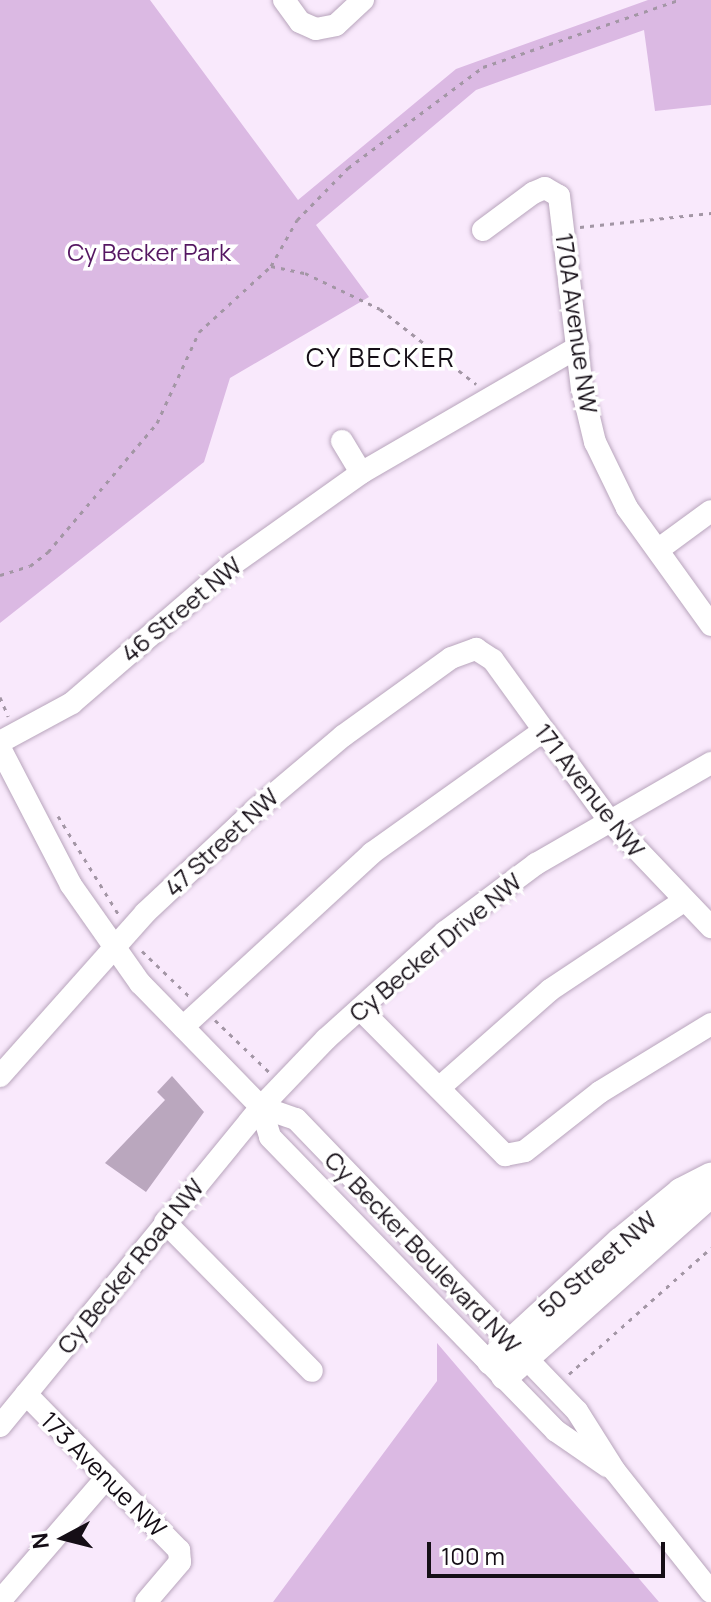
<!DOCTYPE html>
<html>
<head>
<meta charset="utf-8">
<style>
  body { margin:0 }
  #map { position:relative; width:711px; height:1602px; overflow:hidden; background:#f9e9fc; font-family:Manrope,sans-serif }
  div>[style] { position:absolute }
  .green>* { inset:0; background:#dbb9e3 }
  .building>* { inset:0; background:#baa7be }
  .path>* { height:3px; margin-top:-1.5px; transform-origin:0; background:repeating-linear-gradient(90deg,#a396a5 0 4px,transparent 0 10px) }
  .roads { filter:drop-shadow(0 0 2px #b8a5bc) drop-shadow(0 0 2px #b8a5bc) }
  .minor>* { height:22px; margin:-11px; padding:0 11px; transform-origin:11px; border-radius:11px; background:#fff }
  .major>* { height:28px; margin:-14px; padding:0 14px; transform-origin:14px; border-radius:14px; background:#fff }
  span { translate:-50% -50%; white-space:nowrap; text-align:center; line-height:1.15; -webkit-text-stroke:7px #fff; paint-order:stroke }
  .park-label { font-size:24px; color:#551762 }
  .street-label { font-size:24px; color:#150e16 }
  .neighbourhood-label { font-size:26px; color:#150e16; letter-spacing:2px }
  .north { position:absolute; left:24px; top:1498px; width:80px; height:80px; -webkit-text-stroke:6px #fff; paint-order:stroke; rotate:263deg; font-size:22px; font-weight:700; line-height:32px; text-align:center; color:#150e16 }
  .north::after { content:''; display:block; margin:auto; width:28px; height:36px; background:#150e16; clip-path:polygon(50% 0,100% 100%,50% 72%,0 100%) }
  .scale { position:absolute; left:427px; top:1542px; width:238px; height:36px; box-sizing:border-box; border:4px solid #150e16; border-top:0; padding-left:10px; font-size:24px; line-height:28px; white-space:nowrap; color:#150e16; -webkit-text-stroke:6px #fff; paint-order:stroke }
</style>
</head>
<body>
<div id="map">
  <div class="green">
    <div style="clip-path:polygon(0 0,150px 0,298px 200px,456px 69px,648px 0,711px 0,711px 105px,655px 111px,644px 30px,476px 90px,316px 225px,369px 297px,230px 378px,204px 462px,0 623px)"></div>
    <div style="clip-path:polygon(437px 1343px,659px 1602px,273px 1602px,437px 1381px)"></div>
  </div>
  <div class="building">
    <div style="clip-path:polygon(172px 1076px,204px 1112px,146px 1192px,105px 1163px,165px 1100px,157px 1092px)"></div>
  </div>
  <div class="path">
    <div style="left:580px;top:227px;width:132px;rotate:-6.1deg"></div>
    <div style="left:271px;top:266px;width:35px;rotate:12deg"></div>
    <div style="left:305px;top:273px;width:83px;rotate:25.6deg"></div>
    <div style="left:380px;top:309px;width:122px;rotate:38deg"></div>
    <div style="left:0;top:575px;width:31px;rotate:-17deg"></div>
    <div style="left:30px;top:566px;width:23px;rotate:-38deg"></div>
    <div style="left:48px;top:552px;width:169px;rotate:-49.8deg"></div>
    <div style="left:157px;top:423px;width:100px;rotate:-65.2deg"></div>
    <div style="left:199px;top:332px;width:98px;rotate:-42.5deg"></div>
    <div style="left:271px;top:266px;width:53px;rotate:-60.5deg"></div>
    <div style="left:297px;top:220px;width:73px;rotate:-45.6deg"></div>
    <div style="left:348px;top:168px;width:169px;rotate:-36.8deg"></div>
    <div style="left:483px;top:67px;width:207px;rotate:-18.9deg"></div>
    <div style="left:0;top:697px;width:21px;rotate:67deg"></div>
    <div style="left:58px;top:816px;width:116px;rotate:58.4deg"></div>
    <div style="left:142px;top:951px;width:65px;rotate:43.8deg"></div>
    <div style="left:215px;top:1020px;width:76px;rotate:43.9deg"></div>
    <div style="left:569px;top:1374px;width:190px;rotate:-41.6deg"></div>
  </div>
  <div class="roads">
    <div class="minor">
      <div style="left:284px;top:0;width:27px;rotate:54deg"></div>
      <div style="left:300px;top:22px;width:17px;rotate:24deg"></div>
      <div style="left:316px;top:29px;width:20px;rotate:-11deg"></div>
      <div style="left:336px;top:25px;width:37px;rotate:-43deg"></div>
      <div style="left:483px;top:230px;width:62px;rotate:-36.5deg"></div>
      <div style="left:533px;top:193px;width:13px;rotate:-23deg"></div>
      <div style="left:545px;top:188px;width:16px;rotate:30deg"></div>
      <div style="left:559px;top:196px;width:193px;rotate:83.2deg"></div>
      <div style="left:582px;top:388px;width:56px;rotate:76.5deg"></div>
      <div style="left:595px;top:442px;width:73px;rotate:64.1deg"></div>
      <div style="left:627px;top:508px;width:144px;rotate:54.3deg"></div>
      <div style="left:342px;top:441px;width:37px;rotate:59deg"></div>
      <div style="left:659px;top:549px;width:64px;rotate:-36.2deg"></div>
      <div style="left:0;top:742px;width:82px;rotate:-28.4deg"></div>
      <div style="left:72px;top:703px;width:213px;rotate:-40.8deg"></div>
      <div style="left:233px;top:564px;width:157px;rotate:-35.4deg"></div>
      <div style="left:361px;top:473px;width:251px;rotate:-30.1deg"></div>
      <div style="left:0;top:748px;width:154px;rotate:62.6deg"></div>
      <div style="left:71px;top:885px;width:120px;rotate:54.9deg"></div>
      <div style="left:140px;top:983px;width:173px;rotate:45.7deg"></div>
      <div style="left:261px;top:1107px;width:37px;rotate:19deg"></div>
      <div style="left:296px;top:1119px;width:405px;rotate:46.1deg"></div>
      <div style="left:577px;top:1411px;width:71px;rotate:57.7deg"></div>
      <div style="left:615px;top:1471px;width:154px;rotate:51.6deg"></div>
      <div style="left:360px;top:1009px;width:206px;rotate:45.2deg"></div>
      <div style="left:505px;top:1155px;width:20px;rotate:-11deg"></div>
      <div style="left:525px;top:1151px;width:95px;rotate:-38.2deg"></div>
      <div style="left:600px;top:1092px;width:130px;rotate:-31.5deg"></div>
      <div style="left:183px;top:1027px;width:257px;rotate:-42.6deg"></div>
      <div style="left:372px;top:853px;width:210px;rotate:-35.5deg"></div>
      <div style="left:0;top:1076px;width:218px;rotate:-48.3deg"></div>
      <div style="left:145px;top:913px;width:149px;rotate:-43.1deg"></div>
      <div style="left:254px;top:811px;width:116px;rotate:-40.1deg"></div>
      <div style="left:343px;top:736px;width:133px;rotate:-35.8deg"></div>
      <div style="left:451px;top:658px;width:27px;rotate:-20deg"></div>
      <div style="left:476px;top:649px;width:20px;rotate:33deg"></div>
      <div style="left:493px;top:660px;width:198px;rotate:54.1deg"></div>
      <div style="left:609px;top:820px;width:148px;rotate:46.4deg"></div>
      <div style="left:439px;top:1088px;width:148px;rotate:-41.4deg"></div>
      <div style="left:550px;top:990px;width:159px;rotate:-33.7deg"></div>
      <div style="left:261px;top:1107px;width:31px;rotate:73deg"></div>
      <div style="left:270px;top:1137px;width:410px;rotate:45.8deg"></div>
      <div style="left:556px;top:1431px;width:62px;rotate:34.5deg"></div>
      <div style="left:165px;top:1222px;width:209px;rotate:45.4deg"></div>
      <div style="left:26px;top:1394px;width:219px;rotate:45.6deg"></div>
      <div style="left:179px;top:1550px;width:12px;rotate:85deg"></div>
      <div style="left:180px;top:1562px;width:52px;rotate:130.4deg"></div>
      <div style="left:0;top:1426px;width:412px;rotate:-50.7deg"></div>
      <div style="left:261px;top:1107px;width:94px;rotate:-46.3deg"></div>
      <div style="left:326px;top:1039px;width:160px;rotate:-42deg"></div>
      <div style="left:445px;top:932px;width:114px;rotate:-36.8deg"></div>
      <div style="left:536px;top:864px;width:202px;rotate:-30deg"></div>
      <div style="left:0;top:1601px;width:164px;rotate:-49.2deg"></div>
    </div>
    <div class="major">
      <div style="left:491px;top:1361px;width:176px;rotate:-42.7deg"></div>
      <div style="left:620px;top:1242px;width:79px;rotate:-39.3deg"></div>
      <div style="left:681px;top:1192px;width:34px;rotate:-27deg"></div>
      <div style="left:505px;top:1376px;width:276px;rotate:-41.6deg"></div>
    </div>
  </div>
  <div class="park-label">
    <span style="left:149px;top:252px">Cy Becker Park</span>
  </div>
  <div class="street-label">
    <span style="left:577px;top:323px;rotate:82deg">170A Avenue NW</span>
    <span style="left:181px;top:609px;rotate:-40deg">46 Street NW</span>
    <span style="left:590px;top:790px;rotate:52deg">171 Avenue NW</span>
    <span style="left:221px;top:842px;rotate:-43deg">47 Street NW</span>
    <span style="left:435px;top:947px;rotate:-40deg">Cy Becker Drive NW</span>
    <span style="left:423px;top:1252px;rotate:46deg">Cy Becker Boulevard NW</span>
    <span style="left:597px;top:1264px;rotate:-41deg">50 Street NW</span>
    <span style="left:130px;top:1266px;rotate:-51deg">Cy Becker Road NW</span>
    <span style="left:104px;top:1474px;rotate:45deg">173 Avenue NW</span>
  </div>
  <div class="neighbourhood-label">
    <span style="left:381px;top:358px">CY BECKER</span>
  </div>
  <div class="north">N</div>
  <div class="scale">100 m</div>
</div>
</body>
</html>
